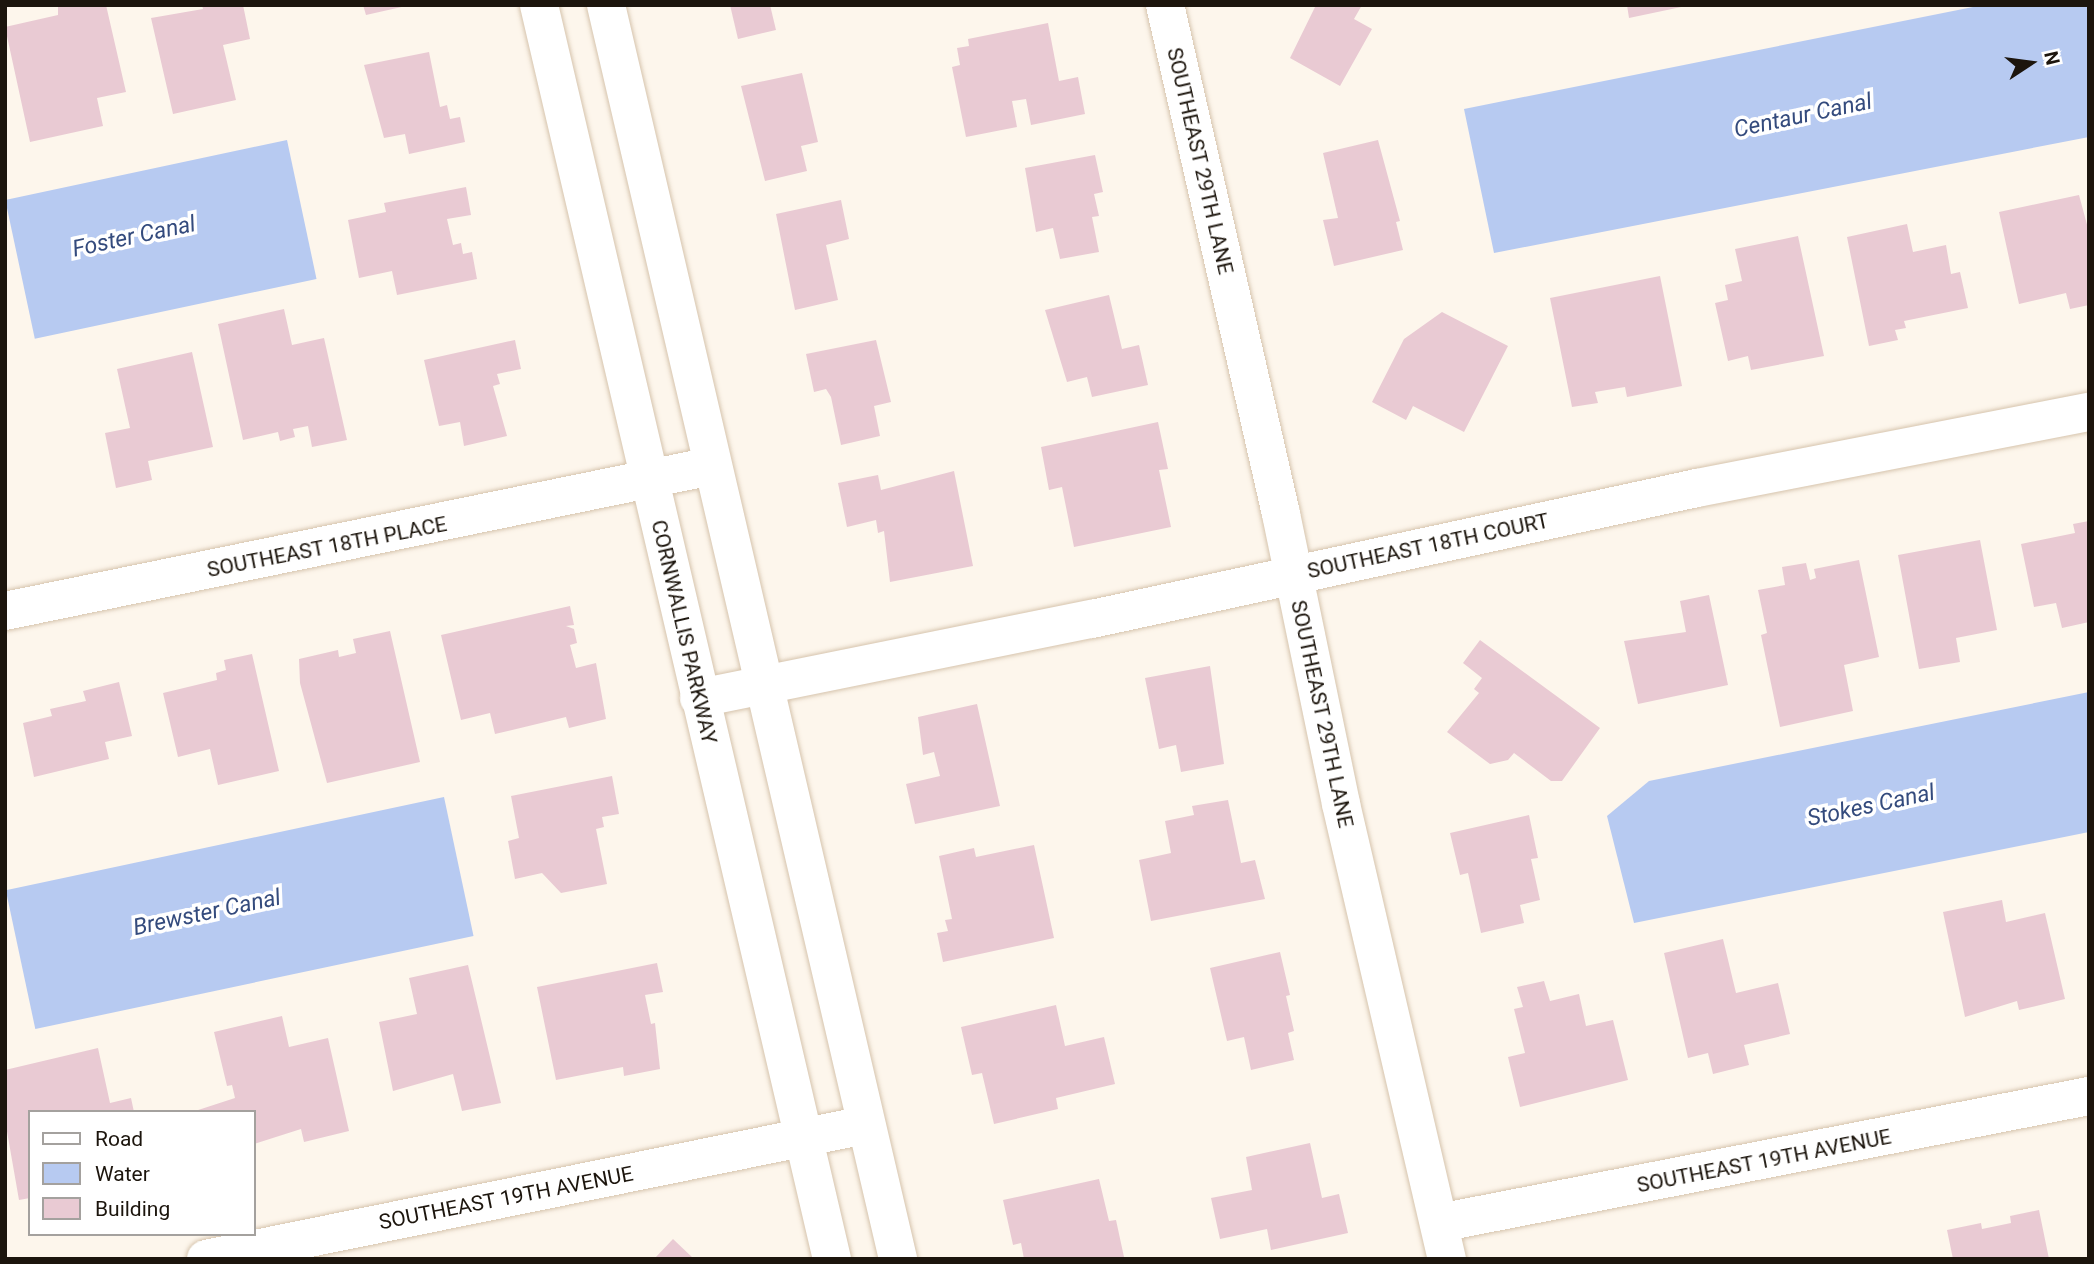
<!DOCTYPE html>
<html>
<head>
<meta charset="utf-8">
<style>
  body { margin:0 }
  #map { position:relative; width:2094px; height:1264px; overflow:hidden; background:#fdf6ec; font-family:Roboto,sans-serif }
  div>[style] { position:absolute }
  .water>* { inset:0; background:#b7caf1; transform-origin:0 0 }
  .building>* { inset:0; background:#e9cad3 }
  .roads { filter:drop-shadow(0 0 2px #d6c4ad) drop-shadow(0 0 2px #d6c4ad) }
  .minor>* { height:38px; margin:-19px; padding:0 19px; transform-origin:19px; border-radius:19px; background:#fff }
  span { translate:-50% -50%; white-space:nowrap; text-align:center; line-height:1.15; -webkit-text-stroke:7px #fff; paint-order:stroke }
  .street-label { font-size:21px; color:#1c150d }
  .water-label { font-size:23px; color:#344b7d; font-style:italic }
  .frame { position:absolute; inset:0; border:7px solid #1c150d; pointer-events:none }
  .legend { position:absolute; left:28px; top:1110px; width:228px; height:126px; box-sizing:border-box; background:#fff; border:2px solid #a4a19e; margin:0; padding:9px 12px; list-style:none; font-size:21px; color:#1c150d }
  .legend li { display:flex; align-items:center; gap:14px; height:35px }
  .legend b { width:35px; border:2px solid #a4a19e }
  .north { position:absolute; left:1996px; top:28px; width:70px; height:70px; -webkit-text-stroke:5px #fff; paint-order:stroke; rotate:77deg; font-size:19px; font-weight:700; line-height:28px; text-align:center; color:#1c150d }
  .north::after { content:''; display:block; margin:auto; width:24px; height:32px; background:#1c150d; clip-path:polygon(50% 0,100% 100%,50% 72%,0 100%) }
</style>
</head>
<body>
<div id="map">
  <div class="water">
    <div style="clip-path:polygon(1983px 5px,2089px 5px,2089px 137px,1494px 253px,1464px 109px)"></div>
    <div style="left:287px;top:140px;width:142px;height:288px;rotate:78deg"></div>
    <div style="clip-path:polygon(2089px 692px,2089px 832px,1634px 923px,1607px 816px,1649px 781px)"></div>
    <div style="left:444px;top:797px;width:142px;height:448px;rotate:78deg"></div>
  </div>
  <div class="building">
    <div style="clip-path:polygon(58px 5px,106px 5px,126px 92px,97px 98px,103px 126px,30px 142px,5px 27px,58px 15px)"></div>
    <div style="clip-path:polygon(202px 5px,243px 5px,250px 39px,223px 45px,236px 100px,173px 114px,151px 18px,203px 9px)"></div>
    <div style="clip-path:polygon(363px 5px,406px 5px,406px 6px,366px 15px)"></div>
    <div style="clip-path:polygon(730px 5px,770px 5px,776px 30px,738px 39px)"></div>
    <div style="clip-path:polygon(1316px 5px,1362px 5px,1354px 19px,1372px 29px,1340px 86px,1290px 58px)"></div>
    <div style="clip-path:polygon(1627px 5px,1686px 5px,1686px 6px,1629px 18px)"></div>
    <div style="clip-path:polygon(1048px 23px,1059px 81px,1078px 77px,1085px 114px,1031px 125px,1026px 99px,1012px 101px,1017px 127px,966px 137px,952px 67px,960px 65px,957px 48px,969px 46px,968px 39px)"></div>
    <div style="clip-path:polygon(429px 52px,440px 107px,447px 105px,450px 119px,460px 117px,465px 142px,409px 154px,405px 134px,384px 138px,364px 65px)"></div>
    <div style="clip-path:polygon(802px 73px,818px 142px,801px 146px,807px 171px,765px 181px,741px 86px)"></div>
    <div style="clip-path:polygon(1378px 140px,1400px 221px,1396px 222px,1403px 250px,1334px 266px,1323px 220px,1338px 218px,1323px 153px)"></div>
    <div style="clip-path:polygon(1095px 155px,1103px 192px,1094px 194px,1099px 216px,1092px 217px,1099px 252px,1060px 259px,1053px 228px,1036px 232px,1025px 168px)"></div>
    <div style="clip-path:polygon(466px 187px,471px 215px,447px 219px,453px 245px,461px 243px,463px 254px,472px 252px,477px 279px,397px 295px,392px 271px,359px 278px,348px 220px,386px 212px,384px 203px)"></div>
    <div style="clip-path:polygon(2079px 195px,2089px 232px,2089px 305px,2070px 309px,2066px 293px,2019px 304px,1999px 212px)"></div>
    <div style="clip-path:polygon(841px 200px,849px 239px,826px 245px,838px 300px,795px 310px,776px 214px)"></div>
    <div style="clip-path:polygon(1907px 224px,1913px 252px,1946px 245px,1951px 274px,1960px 272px,1968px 308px,1904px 321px,1906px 328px,1895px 330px,1898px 340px,1869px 346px,1847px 237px)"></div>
    <div style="clip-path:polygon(1798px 236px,1824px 356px,1751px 370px,1748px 356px,1728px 361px,1715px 303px,1728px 300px,1725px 285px,1742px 281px,1735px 249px)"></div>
    <div style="clip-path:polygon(1660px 276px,1682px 386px,1627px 397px,1625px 387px,1595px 392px,1598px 403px,1572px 407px,1550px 298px)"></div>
    <div style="clip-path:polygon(1109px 295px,1122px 349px,1139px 345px,1148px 385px,1092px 397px,1087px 377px,1067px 382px,1045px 310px)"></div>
    <div style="clip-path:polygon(284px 309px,292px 345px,324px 338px,347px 440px,312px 447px,308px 426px,293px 429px,295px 437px,280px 441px,278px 432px,243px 440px,218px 324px)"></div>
    <div style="clip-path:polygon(1442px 312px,1508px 346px,1464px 432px,1413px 406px,1406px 420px,1372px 402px,1404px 339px)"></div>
    <div style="clip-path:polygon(515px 340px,521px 369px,497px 374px,500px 384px,493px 386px,507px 436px,464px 446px,460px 422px,439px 426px,424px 360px)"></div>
    <div style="clip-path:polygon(876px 340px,891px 402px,874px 406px,880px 436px,841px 445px,831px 397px,826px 389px,814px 392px,806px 354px)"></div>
    <div style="clip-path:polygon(192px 352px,213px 447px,148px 461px,152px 480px,116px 488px,105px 433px,130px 428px,117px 369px)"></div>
    <div style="clip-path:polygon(1158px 422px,1168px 469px,1159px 470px,1171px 527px,1074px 547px,1062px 487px,1049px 490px,1041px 447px)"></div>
    <div style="clip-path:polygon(954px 471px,973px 566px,890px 582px,884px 531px,878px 533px,876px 520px,847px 527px,838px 483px,878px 475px,881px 490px)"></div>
    <div style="clip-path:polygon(2089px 521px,2089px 622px,2062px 628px,2056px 603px,2034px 607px,2021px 544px,2075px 533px,2073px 524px)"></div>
    <div style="clip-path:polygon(1980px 540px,1997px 630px,1956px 638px,1960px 662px,1919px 669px,1898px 555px)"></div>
    <div style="clip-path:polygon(1859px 560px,1879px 657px,1844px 665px,1853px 711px,1780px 727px,1761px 635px,1767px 633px,1758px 590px,1785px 585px,1782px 567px,1806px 563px,1810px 580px,1816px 578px,1814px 569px)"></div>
    <div style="clip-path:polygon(1709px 595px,1728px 685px,1638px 704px,1624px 641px,1686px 632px,1680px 601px)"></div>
    <div style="clip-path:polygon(570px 606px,574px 625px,566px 626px,574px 629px,577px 643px,570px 645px,576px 668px,596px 663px,606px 719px,569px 728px,566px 717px,495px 734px,490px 713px,461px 720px,441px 635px)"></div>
    <div style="clip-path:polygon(390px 631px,420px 762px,327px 783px,300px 683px,299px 659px,338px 650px,339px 657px,356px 653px,353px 639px)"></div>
    <div style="clip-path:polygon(1480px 640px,1600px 728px,1562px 781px,1551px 781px,1514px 753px,1508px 760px,1490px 764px,1447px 732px,1479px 693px,1474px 689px,1482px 678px,1463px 663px)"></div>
    <div style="clip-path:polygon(252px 654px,279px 771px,218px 785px,210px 749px,178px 757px,163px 693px,217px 680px,216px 673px,226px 670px,224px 660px)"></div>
    <div style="clip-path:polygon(1210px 666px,1224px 764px,1181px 772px,1176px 745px,1159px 749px,1145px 678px)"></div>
    <div style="clip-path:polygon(119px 682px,132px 736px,105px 742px,109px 759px,34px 777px,23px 723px,52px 716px,50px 709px,86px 701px,83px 691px)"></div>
    <div style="clip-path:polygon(977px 704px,1000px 806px,915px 824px,906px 784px,940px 776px,934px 752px,923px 755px,918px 717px)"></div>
    <div style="clip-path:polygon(612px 776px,619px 814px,602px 817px,604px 827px,596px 829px,607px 884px,561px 893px,542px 873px,515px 879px,508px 841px,519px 838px,511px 796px)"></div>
    <div style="clip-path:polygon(1228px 800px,1241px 863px,1255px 860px,1265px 899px,1151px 921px,1139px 860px,1171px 853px,1165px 821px,1194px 815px,1192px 806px)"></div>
    <div style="clip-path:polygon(1529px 815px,1538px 858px,1531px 859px,1540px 900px,1520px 905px,1524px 923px,1481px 933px,1468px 873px,1460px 875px,1450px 833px)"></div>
    <div style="clip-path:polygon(1034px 845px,1054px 938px,943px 962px,937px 933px,948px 931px,945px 920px,952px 919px,939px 856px,974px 848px,976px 857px)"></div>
    <div style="clip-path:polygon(2002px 900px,2006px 922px,2045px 913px,2065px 999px,2019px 1010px,2017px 1001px,1965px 1017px,1943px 912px)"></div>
    <div style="clip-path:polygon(1723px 939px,1736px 993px,1778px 983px,1790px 1034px,1744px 1045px,1749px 1065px,1713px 1074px,1708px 1053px,1688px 1058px,1664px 953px)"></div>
    <div style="clip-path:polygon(1280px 952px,1290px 995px,1286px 996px,1294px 1031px,1288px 1033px,1294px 1060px,1251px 1070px,1244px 1037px,1227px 1041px,1210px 968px)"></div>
    <div style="clip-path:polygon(657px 963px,663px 992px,645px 995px,651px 1024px,655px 1023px,660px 1069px,624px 1076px,623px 1067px,556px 1080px,537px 987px)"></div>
    <div style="clip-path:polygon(468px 965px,501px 1103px,462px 1111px,453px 1074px,393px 1091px,379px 1022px,417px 1014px,409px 978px)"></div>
    <div style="clip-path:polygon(1544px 981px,1550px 1001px,1579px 994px,1586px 1026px,1613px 1020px,1628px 1080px,1520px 1107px,1508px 1057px,1525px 1053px,1514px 1009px,1523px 1007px,1517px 987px)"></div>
    <div style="clip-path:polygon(1056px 1005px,1065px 1046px,1104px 1037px,1115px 1084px,1056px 1098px,1058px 1109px,994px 1124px,982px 1073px,972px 1075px,961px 1027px)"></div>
    <div style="clip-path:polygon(282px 1016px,289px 1047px,328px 1038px,349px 1131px,304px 1142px,301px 1129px,254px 1144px,254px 1112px,192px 1112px,235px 1098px,232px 1085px,227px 1086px,214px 1032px)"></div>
    <div style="clip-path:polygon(98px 1048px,110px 1103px,131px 1098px,134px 1112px,30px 1112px,30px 1198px,19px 1200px,5px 1120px,5px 1070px)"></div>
    <div style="clip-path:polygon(1310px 1143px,1322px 1198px,1339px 1194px,1348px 1233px,1271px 1250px,1267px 1229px,1220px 1239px,1211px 1198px,1252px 1190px,1246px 1157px)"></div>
    <div style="clip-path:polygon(1099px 1179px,1109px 1221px,1116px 1220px,1124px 1257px,1024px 1259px,1021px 1243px,1013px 1245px,1003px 1200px)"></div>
    <div style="clip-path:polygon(2039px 1210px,2049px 1259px,1953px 1259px,1947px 1230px,1981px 1223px,1982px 1229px,2011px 1223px,2010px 1216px)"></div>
    <div style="clip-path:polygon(673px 1239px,694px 1259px,654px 1259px)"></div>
  </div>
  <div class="roads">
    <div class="minor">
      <div style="left:539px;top:5px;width:1288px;rotate:76.85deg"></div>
      <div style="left:606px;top:5px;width:1288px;rotate:76.89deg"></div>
      <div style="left:1165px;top:5px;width:522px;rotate:77.16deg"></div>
      <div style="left:1281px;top:514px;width:296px;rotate:78.3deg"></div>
      <div style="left:1341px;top:804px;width:467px;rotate:76.9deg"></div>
      <div style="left:5px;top:611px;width:722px;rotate:-11.59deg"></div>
      <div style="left:699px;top:698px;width:401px;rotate:-11.4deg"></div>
      <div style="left:1092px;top:619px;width:619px;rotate:-12.22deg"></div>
      <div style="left:1697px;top:488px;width:399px;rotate:-11deg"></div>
      <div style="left:1439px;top:1223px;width:662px;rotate:-11.06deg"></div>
      <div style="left:206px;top:1259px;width:672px;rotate:-11.49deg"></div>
    </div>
  </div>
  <div class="street-label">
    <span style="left:1200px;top:161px;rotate:77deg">SOUTHEAST 29TH LANE</span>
    <span style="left:1428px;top:546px;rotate:-12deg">SOUTHEAST 18TH COURT</span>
    <span style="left:327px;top:547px;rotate:-11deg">SOUTHEAST 18TH PLACE</span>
    <span style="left:684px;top:632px;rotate:77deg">CORNWALLIS PARKWAY</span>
    <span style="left:1322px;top:714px;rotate:78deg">SOUTHEAST 29TH LANE</span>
    <span style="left:1764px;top:1161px;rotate:-11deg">SOUTHEAST 19TH AVENUE</span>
    <span style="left:506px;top:1198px;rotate:-11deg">SOUTHEAST 19TH AVENUE</span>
  </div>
  <div class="water-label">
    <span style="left:1803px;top:116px;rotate:-12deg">Centaur Canal</span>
    <span style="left:134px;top:237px;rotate:-12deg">Foster Canal</span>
    <span style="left:1871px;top:806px;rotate:-12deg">Stokes Canal</span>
    <span style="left:207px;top:913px;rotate:-12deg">Brewster Canal</span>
  </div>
  <div class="frame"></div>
  <ul class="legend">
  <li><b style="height:9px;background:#fff"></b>Road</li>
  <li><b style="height:19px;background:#b7caf1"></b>Water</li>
  <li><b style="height:19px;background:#e9cad3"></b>Building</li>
  </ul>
  <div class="north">N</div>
</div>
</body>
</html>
